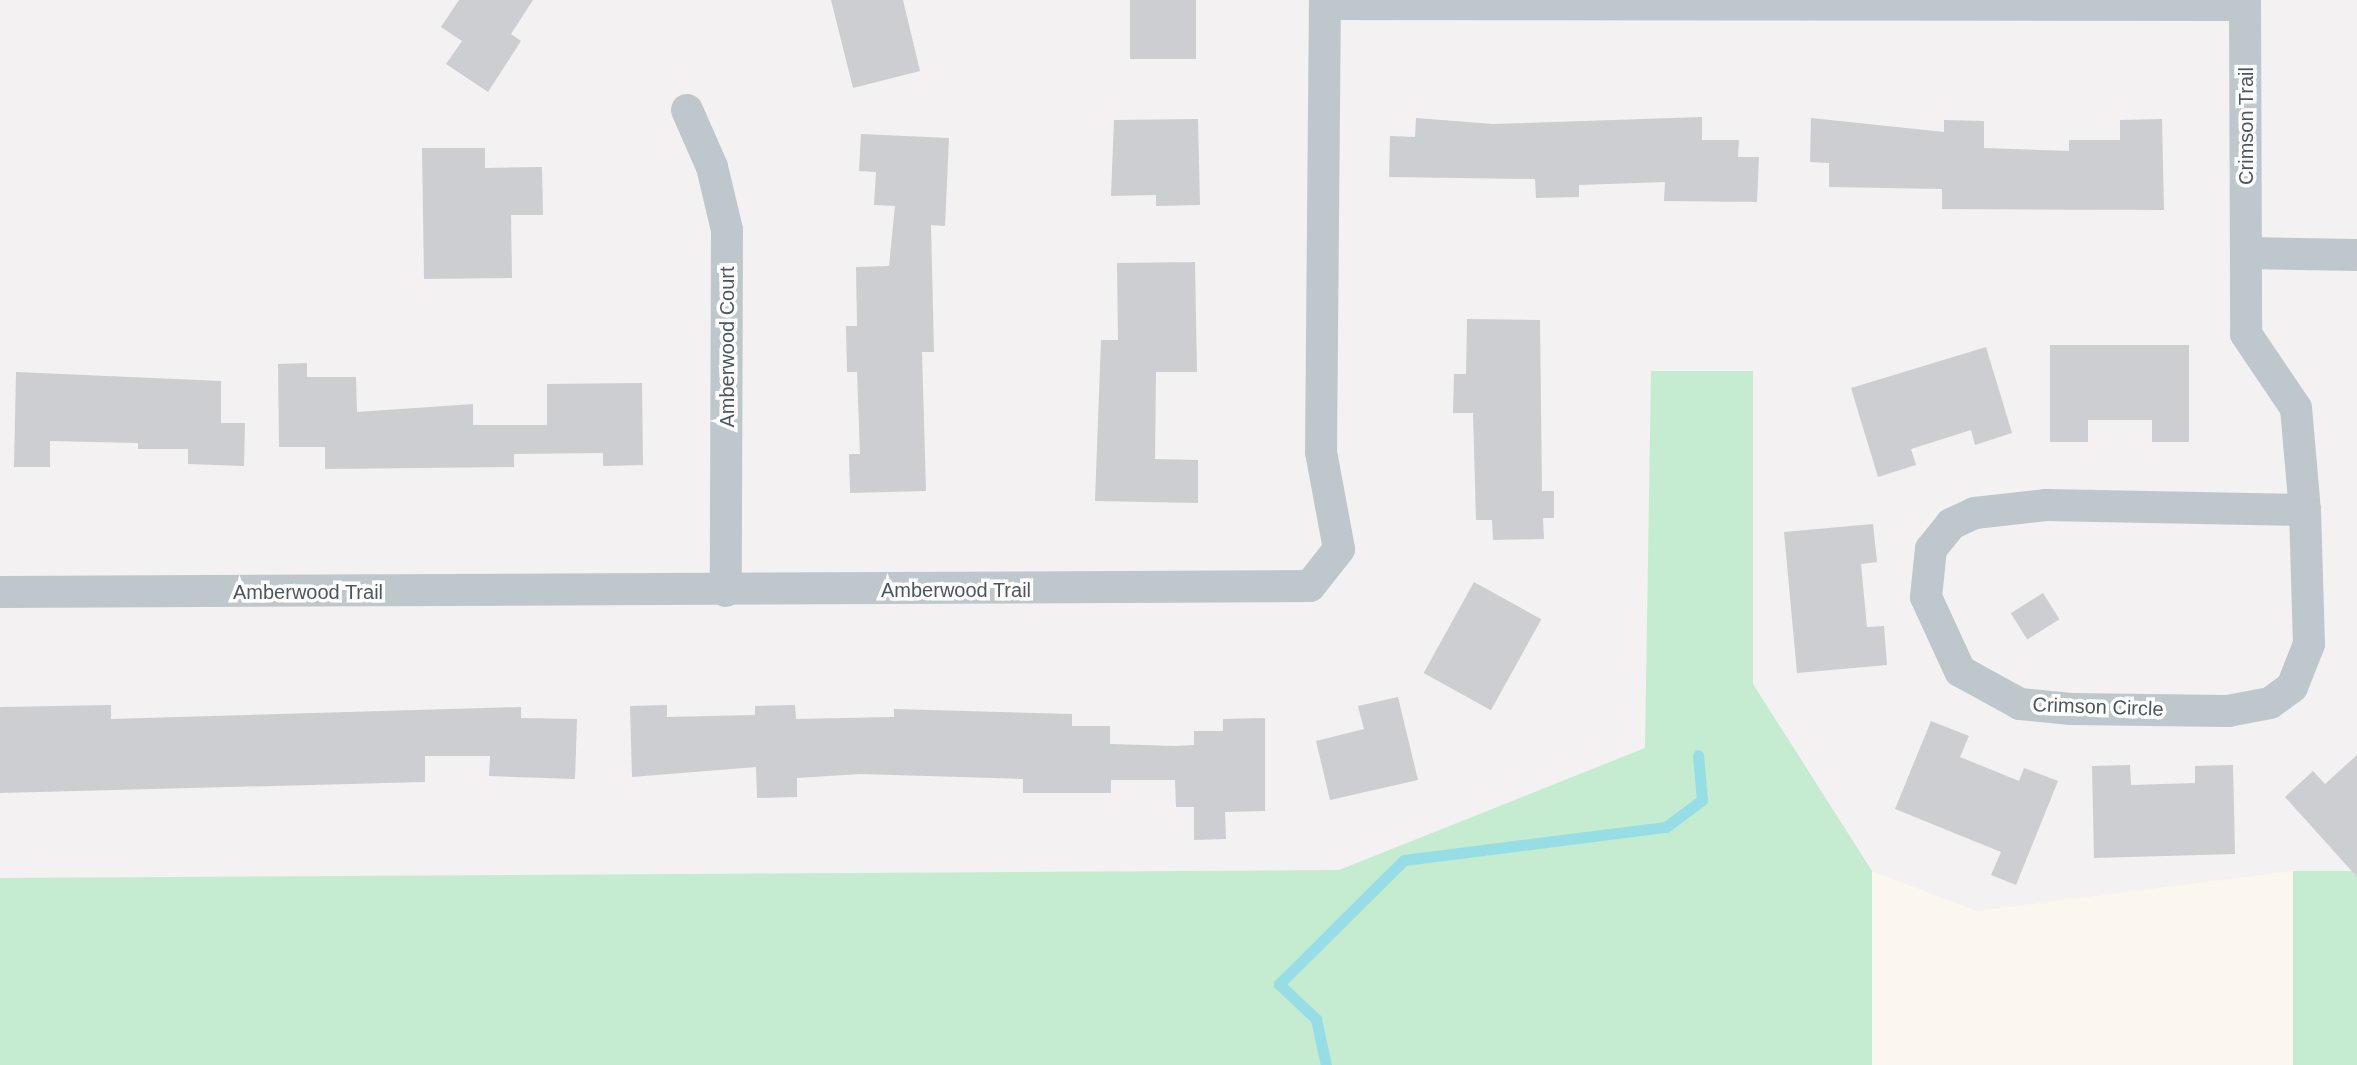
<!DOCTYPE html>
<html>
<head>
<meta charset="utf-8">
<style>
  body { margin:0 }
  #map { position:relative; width:2357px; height:1065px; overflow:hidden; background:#f3f1f2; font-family:Arial,sans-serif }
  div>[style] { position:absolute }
  .commercial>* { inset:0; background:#fbf6ee }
  .green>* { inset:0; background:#c5ecd0; transform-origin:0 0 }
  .stream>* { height:11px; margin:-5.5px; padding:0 5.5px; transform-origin:5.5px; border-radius:5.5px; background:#96dde5 }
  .building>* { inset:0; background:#ccced2; transform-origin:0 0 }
  .minor>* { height:32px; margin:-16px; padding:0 16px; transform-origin:16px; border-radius:16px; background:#bec7cc }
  span { translate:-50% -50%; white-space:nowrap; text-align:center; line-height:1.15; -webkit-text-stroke:7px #fff; paint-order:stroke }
  .street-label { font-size:20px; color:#4b565d }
</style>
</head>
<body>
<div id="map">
  <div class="commercial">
    <div style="clip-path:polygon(1872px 871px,1977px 911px,2293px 871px,2294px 1065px,1872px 1065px)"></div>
  </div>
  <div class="green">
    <div style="clip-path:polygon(1651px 371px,1753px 371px,1753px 684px,1872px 871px,1872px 1065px,0 1065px,0 878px,1339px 870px,1645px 748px)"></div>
    <div style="left:2293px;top:871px;width:64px;height:194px"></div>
  </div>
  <div class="stream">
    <div style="left:1326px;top:1065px;width:47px;rotate:-102.3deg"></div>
    <div style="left:1316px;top:1019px;width:51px;rotate:-136.6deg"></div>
    <div style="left:1279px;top:984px;width:176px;rotate:-44.8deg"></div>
    <div style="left:1404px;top:860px;width:264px;rotate:-7.2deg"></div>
    <div style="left:1666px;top:827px;width:45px;rotate:-36.9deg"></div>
    <div style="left:1702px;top:800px;width:45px;rotate:-95.1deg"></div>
  </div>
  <div class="building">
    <div style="clip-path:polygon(459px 0,533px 0,511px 34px,521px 41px,488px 92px,446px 64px,462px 41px,441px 27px)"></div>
    <div style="clip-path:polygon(831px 0,903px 0,920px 71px,853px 88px)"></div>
    <div style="left:1130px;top:0;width:66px;height:59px"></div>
    <div style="clip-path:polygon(1702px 117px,1702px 140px,1739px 140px,1738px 157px,1759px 157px,1757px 202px,1664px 201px,1665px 182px,1579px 185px,1579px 197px,1536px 198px,1535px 179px,1389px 177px,1390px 136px,1415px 137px,1416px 118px,1493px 124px)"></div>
    <div style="clip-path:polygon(1811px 118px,1944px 132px,1944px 120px,1984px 121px,1984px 148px,2069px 151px,2069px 140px,2120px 140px,2120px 120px,2162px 119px,2164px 210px,1942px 209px,1942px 189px,1829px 187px,1829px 163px,1810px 162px)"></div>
    <div style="clip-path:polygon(1198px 119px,1200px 205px,1156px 206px,1156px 195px,1111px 196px,1114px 120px)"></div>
    <div style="clip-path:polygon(861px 134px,949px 138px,945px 226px,931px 225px,934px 352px,922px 352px,926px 491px,850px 493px,849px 454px,860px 454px,857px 372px,847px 372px,846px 326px,857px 326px,856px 267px,889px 266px,895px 206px,874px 205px,876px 172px,859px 171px)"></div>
    <div style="clip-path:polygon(422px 148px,485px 148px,485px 168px,542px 167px,543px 215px,511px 215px,512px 278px,424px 279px)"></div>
    <div style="clip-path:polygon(1195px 262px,1197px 372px,1156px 372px,1155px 459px,1198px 460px,1198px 503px,1095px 501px,1101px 340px,1118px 340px,1117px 263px)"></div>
    <div style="clip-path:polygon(1467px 319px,1540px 320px,1542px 491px,1554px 491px,1554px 518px,1543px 518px,1544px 539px,1493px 540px,1492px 520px,1476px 520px,1473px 413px,1453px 413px,1454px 374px,1466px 374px)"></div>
    <div style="clip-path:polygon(2050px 345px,2189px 345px,2189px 442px,2152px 442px,2152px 420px,2088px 420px,2088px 442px,2050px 442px)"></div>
    <div style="clip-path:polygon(1986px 347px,2012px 433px,1975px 445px,1971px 430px,1911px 449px,1916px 465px,1878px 477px,1851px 388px)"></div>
    <div style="clip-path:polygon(307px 363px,307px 377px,356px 377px,357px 412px,473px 404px,473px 425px,547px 425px,547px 384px,642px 383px,643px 465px,603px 466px,603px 453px,514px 454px,514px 467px,325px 469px,325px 447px,279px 447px,278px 364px)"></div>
    <div style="clip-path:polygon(16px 372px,221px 381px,221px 423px,245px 423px,244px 466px,188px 464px,188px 449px,138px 449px,138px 443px,50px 441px,50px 467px,14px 467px)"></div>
    <div style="clip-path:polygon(1873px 524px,1877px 562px,1861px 564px,1867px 627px,1884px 626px,1887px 665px,1797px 673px,1784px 532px)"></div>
    <div style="left:1474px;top:582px;width:77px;height:104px;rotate:29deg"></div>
    <div style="left:2043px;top:593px;width:31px;height:38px;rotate:58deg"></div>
    <div style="clip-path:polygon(1398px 697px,1418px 780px,1330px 800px,1316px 741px,1364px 729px,1358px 706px)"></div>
    <div style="clip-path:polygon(111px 705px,111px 719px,521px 707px,521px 718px,577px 719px,575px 779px,489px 776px,490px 756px,425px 756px,425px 782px,0 793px,0 707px)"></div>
    <div style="clip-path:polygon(667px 705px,667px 717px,755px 715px,755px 706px,795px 705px,796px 719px,894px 717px,894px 709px,1072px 714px,1072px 726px,1110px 726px,1110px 744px,1175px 746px,1194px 745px,1194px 731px,1223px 731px,1223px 719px,1265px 718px,1265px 811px,1225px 812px,1226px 839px,1194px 840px,1194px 807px,1176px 807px,1175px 780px,1111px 780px,1111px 793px,1023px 793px,1023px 779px,860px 774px,797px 778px,797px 797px,757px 798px,756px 767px,632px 777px,630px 706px)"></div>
    <div style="clip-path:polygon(1931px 721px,1969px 736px,1960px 757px,2019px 781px,2024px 768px,2058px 781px,2016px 885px,1991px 875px,2001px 852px,1895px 809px)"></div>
    <div style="clip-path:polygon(2357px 755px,2357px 877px,2285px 797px,2313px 771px,2325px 784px)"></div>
    <div style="clip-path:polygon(2130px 765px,2131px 785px,2195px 783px,2195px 766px,2233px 765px,2235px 854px,2094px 858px,2092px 766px)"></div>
  </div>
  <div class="minor">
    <div style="left:2245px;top:0;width:334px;rotate:89.8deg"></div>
    <div style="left:2246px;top:334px;width:89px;rotate:56deg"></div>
    <div style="left:2296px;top:408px;width:102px;rotate:85deg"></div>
    <div style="left:1325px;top:4px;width:920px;rotate:0.06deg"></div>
    <div style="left:687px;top:110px;width:62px;rotate:66.3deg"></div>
    <div style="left:712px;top:167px;width:65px;rotate:76.6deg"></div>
    <div style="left:727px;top:230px;width:361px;rotate:90.2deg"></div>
    <div style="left:2247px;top:253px;width:110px;rotate:1deg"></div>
    <div style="left:2046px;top:505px;width:259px;rotate:1.1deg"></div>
    <div style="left:2305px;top:510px;width:134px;rotate:88.3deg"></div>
    <div style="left:2309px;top:644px;width:46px;rotate:111.6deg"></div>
    <div style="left:2292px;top:687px;width:27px;rotate:144deg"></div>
    <div style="left:2270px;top:703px;width:43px;rotate:169.2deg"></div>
    <div style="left:2228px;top:711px;width:157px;rotate:-179.3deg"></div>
    <div style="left:2071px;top:709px;width:51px;rotate:-174.4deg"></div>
    <div style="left:2020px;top:704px;width:68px;rotate:-151.2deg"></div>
    <div style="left:1960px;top:671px;width:81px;rotate:-114.7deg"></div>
    <div style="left:1926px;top:597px;width:48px;rotate:-84.1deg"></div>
    <div style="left:1931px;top:549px;width:32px;rotate:-51deg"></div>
    <div style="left:1951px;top:524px;width:26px;rotate:-25deg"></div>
    <div style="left:1975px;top:513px;width:71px;rotate:-6.4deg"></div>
    <div style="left:0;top:592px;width:1310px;rotate:-0.26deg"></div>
    <div style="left:1310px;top:586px;width:47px;rotate:-51.9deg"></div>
    <div style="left:1339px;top:549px;width:99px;rotate:-100.5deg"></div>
    <div style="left:1321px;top:452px;width:452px;rotate:-89.5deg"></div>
  </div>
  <div class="street-label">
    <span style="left:2246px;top:126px;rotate:-90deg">Crimson Trail</span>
    <span style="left:727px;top:347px;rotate:-90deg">Amberwood Court</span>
    <span style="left:956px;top:590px">Amberwood Trail</span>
    <span style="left:308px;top:592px">Amberwood Trail</span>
    <span style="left:2098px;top:707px;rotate:2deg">Crimson Circle</span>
  </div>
</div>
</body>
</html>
